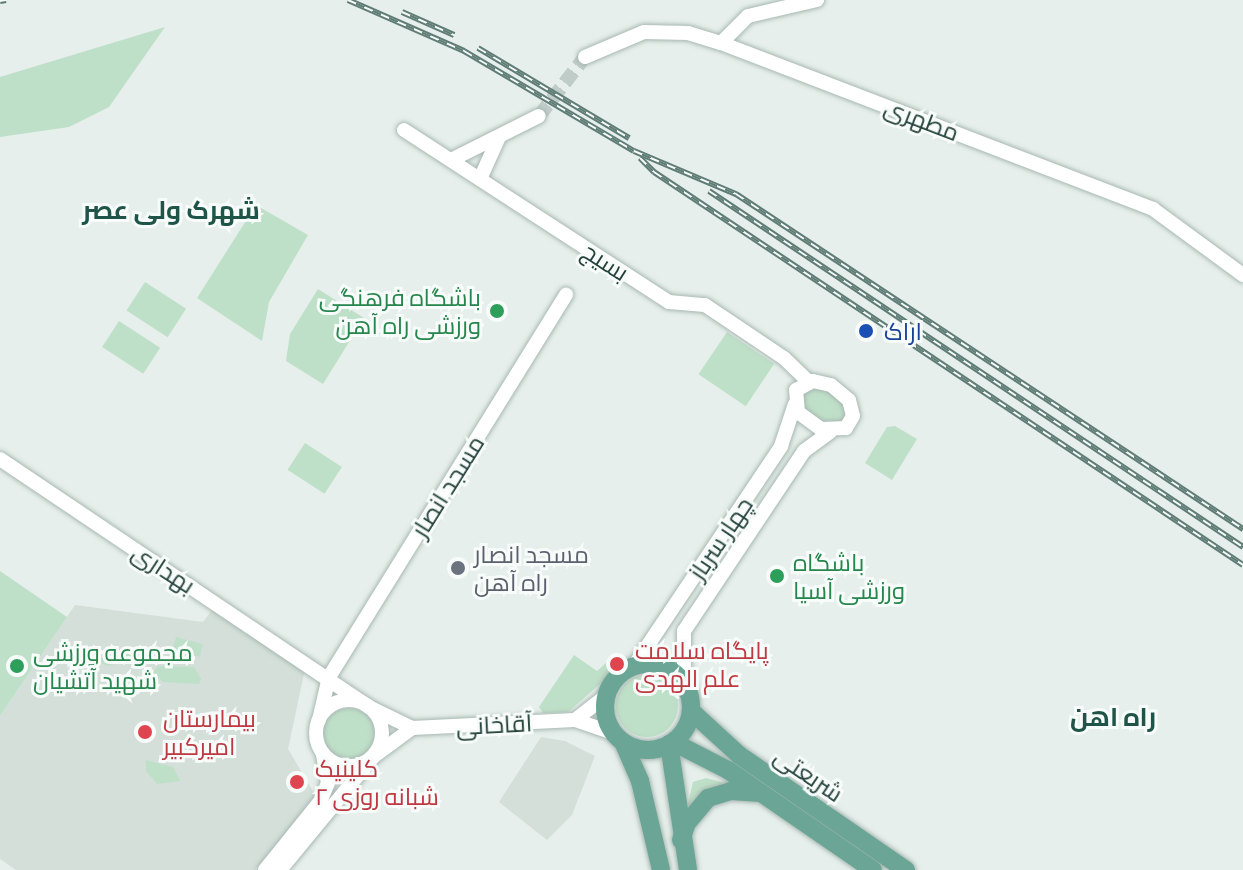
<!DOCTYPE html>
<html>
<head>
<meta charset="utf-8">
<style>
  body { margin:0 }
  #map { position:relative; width:1243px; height:870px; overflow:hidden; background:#e6efeb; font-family:Manrope,Cairo,sans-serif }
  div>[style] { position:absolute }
  .built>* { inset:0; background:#d4dfda }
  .green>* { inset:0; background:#bfe0c8; transform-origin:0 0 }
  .round { border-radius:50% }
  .minor-tunnel>* { height:14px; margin-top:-7px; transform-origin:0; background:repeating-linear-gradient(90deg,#bfccc8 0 14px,transparent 0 21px) }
  .roads { filter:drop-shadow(0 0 2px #a8b8b2) drop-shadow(0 0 2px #a8b8b2) }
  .minor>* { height:14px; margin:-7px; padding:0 7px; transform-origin:7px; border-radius:7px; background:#fff }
  .minor>.ring { margin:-7px; padding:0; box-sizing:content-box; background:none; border:14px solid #fff; border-radius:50% }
  .major>* { height:18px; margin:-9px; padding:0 9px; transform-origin:9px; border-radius:9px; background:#6aa596 }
  .major>.ring { margin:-9px; padding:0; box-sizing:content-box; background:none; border:18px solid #6aa596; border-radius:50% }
  .rail>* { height:6px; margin-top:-3px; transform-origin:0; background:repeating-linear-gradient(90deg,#f7fbf9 0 9px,#5f7d75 0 18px); box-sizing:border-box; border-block:2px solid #5f7d75 }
  .dots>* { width:22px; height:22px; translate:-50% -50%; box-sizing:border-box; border:4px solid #f7fbf9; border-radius:50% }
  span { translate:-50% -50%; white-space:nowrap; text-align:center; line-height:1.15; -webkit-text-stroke:6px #f7fbf9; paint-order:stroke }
  .street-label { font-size:24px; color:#24423a }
  .leisure-label { font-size:24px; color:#27864d }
  .right { translate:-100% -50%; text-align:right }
  .left { translate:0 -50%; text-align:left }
  .transit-label { font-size:24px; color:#164399 }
  .worship-label { font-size:24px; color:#5b616d }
  .health-label { font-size:24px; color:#be3a42 }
  .neighbourhood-label { font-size:26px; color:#1f5548; font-weight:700 }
</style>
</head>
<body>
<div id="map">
  <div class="built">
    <div style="clip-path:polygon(75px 605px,203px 622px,212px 610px,305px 669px,288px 749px,316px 796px,255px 870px,16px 870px,0 859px,0 716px)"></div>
    <div style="clip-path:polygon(541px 737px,565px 741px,595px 756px,572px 815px,547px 840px,499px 802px)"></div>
  </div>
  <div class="green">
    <div style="clip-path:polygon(165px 27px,109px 107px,69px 127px,0 137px,0 77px)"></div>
    <div style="clip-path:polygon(256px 205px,308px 235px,269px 302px,262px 341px,197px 298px)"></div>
    <div style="left:145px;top:282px;width:49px;height:34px;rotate:33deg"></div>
    <div style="clip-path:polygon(318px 289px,364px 318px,323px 384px,286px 361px,290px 334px)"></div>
    <div style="left:119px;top:321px;width:49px;height:31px;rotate:33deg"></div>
    <div style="left:727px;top:332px;width:57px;height:51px;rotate:34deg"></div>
    <div style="clip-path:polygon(812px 388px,826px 389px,843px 402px,846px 414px,840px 423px,828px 425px,804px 411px,803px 394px)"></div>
    <div style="clip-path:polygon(895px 426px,917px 439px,892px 480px,865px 463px,887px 427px)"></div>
    <div style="left:305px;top:443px;width:44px;height:32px;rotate:33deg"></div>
    <div style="clip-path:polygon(0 571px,67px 617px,0 716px)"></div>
    <div style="left:176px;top:637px;width:28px;height:13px;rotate:15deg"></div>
    <div style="clip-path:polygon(122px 648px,140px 655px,148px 665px,128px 661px,107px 666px,97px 660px)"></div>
    <div style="clip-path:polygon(574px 655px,597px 671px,607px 662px,615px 671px,568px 712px,543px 713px,539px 707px)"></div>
    <div style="clip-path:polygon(158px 666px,194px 667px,201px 679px,199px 684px,163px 682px,153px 672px)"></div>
    <div class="round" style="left:616px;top:675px;width:62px;height:62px"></div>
    <div class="round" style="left:323px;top:708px;width:52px;height:52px"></div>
    <div style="clip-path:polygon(146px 760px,173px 767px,180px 781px,157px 784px,146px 771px)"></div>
    <div style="clip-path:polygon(706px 778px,725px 783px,703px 793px,687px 808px,693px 782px)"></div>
  </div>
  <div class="minor-tunnel">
    <div style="left:539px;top:116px;width:75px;rotate:-52.1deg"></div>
  </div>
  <div class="roads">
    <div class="minor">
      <div style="left:721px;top:43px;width:38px;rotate:-45deg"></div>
      <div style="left:748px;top:16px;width:71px;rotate:-13.1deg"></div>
      <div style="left:585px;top:57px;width:64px;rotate:-23deg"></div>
      <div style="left:644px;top:32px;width:44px;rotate:1.3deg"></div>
      <div style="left:688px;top:33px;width:34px;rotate:17deg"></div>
      <div style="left:721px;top:43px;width:463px;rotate:21deg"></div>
      <div style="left:1153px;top:209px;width:112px;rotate:36.3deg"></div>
      <div style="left:404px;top:130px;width:316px;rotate:33deg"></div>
      <div style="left:669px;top:302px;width:36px;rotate:5deg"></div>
      <div style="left:705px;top:305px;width:95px;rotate:33.9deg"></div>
      <div style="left:784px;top:358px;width:35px;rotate:44deg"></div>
      <div style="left:451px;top:160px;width:98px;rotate:-26.6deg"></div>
      <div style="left:480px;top:179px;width:46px;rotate:-65.7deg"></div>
      <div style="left:813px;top:381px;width:18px;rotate:13deg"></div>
      <div style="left:831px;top:385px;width:23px;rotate:40deg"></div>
      <div style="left:849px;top:400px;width:16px;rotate:76deg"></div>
      <div style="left:853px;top:416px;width:14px;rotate:120deg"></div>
      <div style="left:846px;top:428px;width:25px;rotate:178deg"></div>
      <div style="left:821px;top:429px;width:29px;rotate:-144deg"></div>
      <div style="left:798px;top:412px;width:22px;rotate:-95deg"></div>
      <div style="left:796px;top:390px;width:19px;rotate:-28deg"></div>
      <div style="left:0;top:459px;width:445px;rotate:33.9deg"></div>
      <div style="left:369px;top:707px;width:48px;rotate:26deg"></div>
      <div style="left:634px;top:666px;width:265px;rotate:-56.2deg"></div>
      <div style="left:781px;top:446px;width:44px;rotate:-71.6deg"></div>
      <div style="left:684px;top:684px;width:53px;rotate:-90deg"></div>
      <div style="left:684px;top:631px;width:216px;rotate:-56.3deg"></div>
      <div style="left:804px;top:451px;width:32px;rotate:-36deg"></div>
      <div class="ring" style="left:316px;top:700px;width:52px;height:52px"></div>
      <div style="left:319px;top:720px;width:44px;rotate:-76.9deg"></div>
      <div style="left:329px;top:677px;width:450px;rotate:-58.2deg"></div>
      <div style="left:575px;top:720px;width:39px;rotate:-38deg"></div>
      <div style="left:412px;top:728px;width:163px;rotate:-2.8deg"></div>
      <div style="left:575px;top:720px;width:40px;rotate:18.9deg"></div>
      <div style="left:265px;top:870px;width:90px;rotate:-51.3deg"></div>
      <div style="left:321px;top:800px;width:18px;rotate:-68deg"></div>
      <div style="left:328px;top:783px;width:28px;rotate:-100deg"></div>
      <div style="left:280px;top:870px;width:146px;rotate:-50.5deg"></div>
      <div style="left:373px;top:757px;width:49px;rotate:-36.6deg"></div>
    </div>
    <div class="major">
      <div class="ring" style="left:605px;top:664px;width:68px;height:68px"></div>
      <div style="left:691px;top:711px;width:65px;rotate:42.5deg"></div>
      <div style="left:739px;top:755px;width:203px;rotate:34.6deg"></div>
      <div style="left:623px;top:742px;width:43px;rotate:66.4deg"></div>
      <div style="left:640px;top:781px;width:91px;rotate:76.7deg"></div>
      <div style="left:673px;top:742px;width:62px;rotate:27deg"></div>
      <div style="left:728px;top:770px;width:176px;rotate:34.6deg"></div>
      <div style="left:669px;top:744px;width:127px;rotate:81.4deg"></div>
      <div style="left:681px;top:840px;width:18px;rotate:-71deg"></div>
      <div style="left:687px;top:823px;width:33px;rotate:-50deg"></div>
      <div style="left:708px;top:798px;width:24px;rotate:-17deg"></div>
      <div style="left:731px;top:791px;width:26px;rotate:4deg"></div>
    </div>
  </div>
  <div class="rail">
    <div style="left:348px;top:0;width:127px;rotate:23.7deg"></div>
    <div style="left:464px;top:51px;width:197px;rotate:30.5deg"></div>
    <div style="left:634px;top:151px;width:111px;rotate:22.9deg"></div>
    <div style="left:736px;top:194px;width:608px;rotate:33.45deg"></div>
    <div style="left:0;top:1px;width:6px;rotate:-9deg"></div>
    <div style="left:402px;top:12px;width:57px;rotate:23.9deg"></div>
    <div style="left:478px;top:48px;width:176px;rotate:30.8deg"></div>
    <div style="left:640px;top:158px;width:20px;rotate:45deg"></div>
    <div style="left:654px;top:172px;width:708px;rotate:33.71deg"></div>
    <div style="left:709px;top:191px;width:642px;rotate:33.69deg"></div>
  </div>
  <div class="dots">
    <div style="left:497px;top:311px;background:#2e9e5b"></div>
    <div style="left:866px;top:331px;background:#1a4fb4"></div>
    <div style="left:458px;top:568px;background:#6b7280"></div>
    <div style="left:777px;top:576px;background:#2e9e5b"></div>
    <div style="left:617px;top:664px;background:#e0444e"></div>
    <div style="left:17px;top:666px;background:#2e9e5b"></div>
    <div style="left:145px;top:732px;background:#e0444e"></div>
    <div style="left:297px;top:782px;background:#e0444e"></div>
  </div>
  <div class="street-label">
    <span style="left:922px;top:119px;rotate:21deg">مطهری</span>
    <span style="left:606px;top:261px;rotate:33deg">بسیج</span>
    <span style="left:447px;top:486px;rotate:-58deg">مسجد انصار</span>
    <span style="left:720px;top:538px;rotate:-56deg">چهار سرباز</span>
    <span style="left:164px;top:568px;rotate:33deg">بهداری</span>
    <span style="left:494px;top:724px;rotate:-3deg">آقاخانی</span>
    <span style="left:809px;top:774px;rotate:34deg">شریعتی</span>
  </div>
  <div class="leisure-label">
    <span class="right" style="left:481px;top:311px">باشگاه فرهنگی<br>ورزشی راه آهن</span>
    <span class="left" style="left:793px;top:576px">باشگاه<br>ورزشی آسیا</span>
    <span class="left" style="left:33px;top:666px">مجموعه ورزشی<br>شهید آتشیان</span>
  </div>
  <div class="transit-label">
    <span class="left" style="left:884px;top:331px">اراک</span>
  </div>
  <div class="worship-label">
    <span class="left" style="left:474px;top:568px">مسجد انصار<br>راه آهن</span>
  </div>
  <div class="health-label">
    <span class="left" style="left:635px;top:664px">پایگاه سلامت<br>علم الهدی</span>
    <span class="left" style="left:163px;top:732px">بیمارستان<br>امیرکبیر</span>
    <span class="left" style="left:315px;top:782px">کلینیک<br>شبانه روزی ۲</span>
  </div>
  <div class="neighbourhood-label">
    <span style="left:171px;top:210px">شهرک ولی عصر</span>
    <span style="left:1113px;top:717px">راه اهن</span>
  </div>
</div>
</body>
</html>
